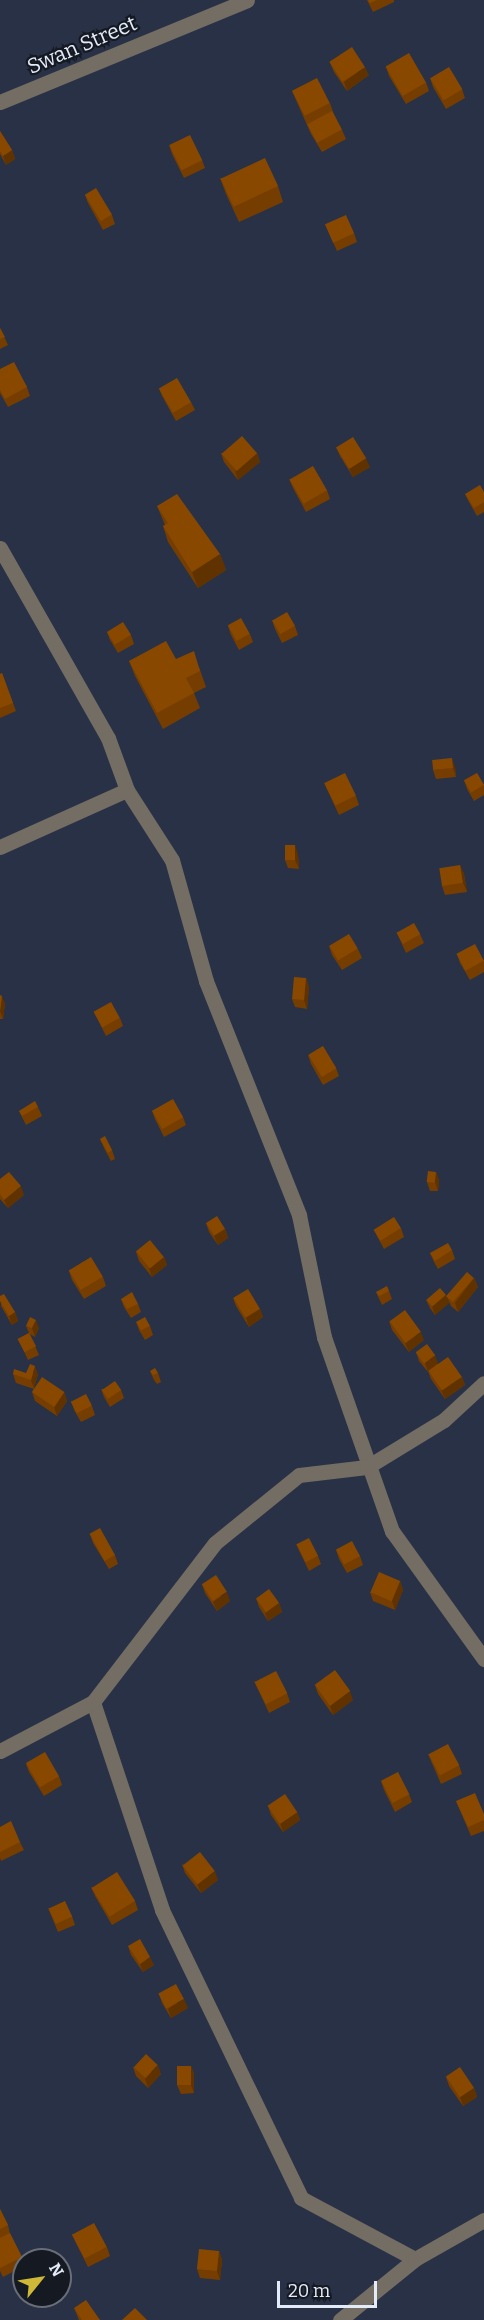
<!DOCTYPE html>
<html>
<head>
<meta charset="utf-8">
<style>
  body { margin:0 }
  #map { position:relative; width:484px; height:2320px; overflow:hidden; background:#283145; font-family:Bitter,serif }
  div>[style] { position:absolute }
  .minor>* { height:15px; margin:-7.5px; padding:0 7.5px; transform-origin:7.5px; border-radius:7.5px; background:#736d63 }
  .wall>* { inset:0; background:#753e00 }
  .shaded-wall>* { inset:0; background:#5f3200 }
  .building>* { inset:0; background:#884800; transform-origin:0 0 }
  span { translate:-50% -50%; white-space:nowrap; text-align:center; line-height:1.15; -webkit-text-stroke:4.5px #151922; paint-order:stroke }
  .street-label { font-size:21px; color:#e4ebf8 }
  .north { position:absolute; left:12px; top:2248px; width:60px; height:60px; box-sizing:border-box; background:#151922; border:2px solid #686d78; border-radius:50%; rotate:60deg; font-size:16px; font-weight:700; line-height:24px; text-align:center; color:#e4ebf8 }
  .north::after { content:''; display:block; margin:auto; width:21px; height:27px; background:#cfb837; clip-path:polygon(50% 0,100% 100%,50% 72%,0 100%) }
  .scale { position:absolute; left:277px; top:2281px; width:100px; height:27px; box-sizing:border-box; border:3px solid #e4ebf8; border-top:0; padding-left:8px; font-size:18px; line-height:21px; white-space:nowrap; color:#e4ebf8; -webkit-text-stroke:4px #151922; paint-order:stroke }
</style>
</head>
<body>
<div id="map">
  <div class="minor">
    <div style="left:0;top:102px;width:267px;rotate:-22.4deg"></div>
    <div style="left:0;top:548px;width:219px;rotate:60.4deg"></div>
    <div style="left:108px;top:738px;width:55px;rotate:69.9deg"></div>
    <div style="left:127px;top:790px;width:83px;rotate:57.3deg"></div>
    <div style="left:172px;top:860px;width:126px;rotate:74.3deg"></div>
    <div style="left:206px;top:981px;width:252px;rotate:68.3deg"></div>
    <div style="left:299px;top:1215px;width:125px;rotate:78.4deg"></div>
    <div style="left:324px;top:1337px;width:206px;rotate:70.7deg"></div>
    <div style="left:392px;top:1531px;width:158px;rotate:54.3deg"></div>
    <div style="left:0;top:847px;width:139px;rotate:-24.2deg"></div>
    <div style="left:93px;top:1702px;width:219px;rotate:71.6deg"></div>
    <div style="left:162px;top:1910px;width:320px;rotate:64.2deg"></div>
    <div style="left:301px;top:2198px;width:129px;rotate:28.2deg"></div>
    <div style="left:0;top:1751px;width:105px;rotate:-27.8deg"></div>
    <div style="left:93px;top:1702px;width:200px;rotate:-52.5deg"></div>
    <div style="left:215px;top:1543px;width:108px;rotate:-39deg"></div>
    <div style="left:299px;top:1475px;width:68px;rotate:-6.7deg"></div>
    <div style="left:367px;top:1467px;width:90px;rotate:-31.4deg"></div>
    <div style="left:444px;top:1420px;width:54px;rotate:-42.8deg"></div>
    <div style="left:340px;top:2320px;width:97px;rotate:-39.1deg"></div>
    <div style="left:415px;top:2259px;width:79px;rotate:-29.5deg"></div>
  </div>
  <div class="wall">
    <div style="clip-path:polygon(367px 0,394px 0,394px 2px,373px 12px)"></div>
    <div style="clip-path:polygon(330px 63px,369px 75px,347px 91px,334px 72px)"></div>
    <div style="clip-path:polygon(386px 67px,426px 82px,429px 91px,406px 104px,389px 76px)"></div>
    <div style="clip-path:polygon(430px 78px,462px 89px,465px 98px,446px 109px,433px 87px)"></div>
    <div style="clip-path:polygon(292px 91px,330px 103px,333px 112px,342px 130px,346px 139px,322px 152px,311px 134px)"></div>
    <div style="clip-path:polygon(0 131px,12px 150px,15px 159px,6px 165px,0 154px)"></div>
    <div style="clip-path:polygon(169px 145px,202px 160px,205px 168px,184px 178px,172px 154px)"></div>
    <div style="clip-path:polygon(220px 178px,278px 186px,283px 202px,239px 222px,226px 194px)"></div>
    <div style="clip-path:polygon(85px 195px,112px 215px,115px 224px,103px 230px,88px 203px)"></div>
    <div style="clip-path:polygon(325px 224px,354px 233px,357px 242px,337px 251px)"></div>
    <div style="clip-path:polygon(0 328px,8px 345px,0 349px)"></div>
    <div style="clip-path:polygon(0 369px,27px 387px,30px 396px,8px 407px,0 393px)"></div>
    <div style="clip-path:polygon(159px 388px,191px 402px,195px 410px,176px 421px,162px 396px)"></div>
    <div style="clip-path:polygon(336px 447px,370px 467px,353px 477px,340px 456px)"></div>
    <div style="clip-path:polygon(221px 453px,257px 453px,260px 462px,238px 480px,224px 462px)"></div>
    <div style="clip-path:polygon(289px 479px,327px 490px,330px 499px,306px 512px,293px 488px)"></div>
    <div style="clip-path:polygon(484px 492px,484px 512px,477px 516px,469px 502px,465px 494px)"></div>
    <div style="clip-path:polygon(157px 506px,220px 554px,226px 570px,198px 588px,168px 542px,163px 526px,165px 525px)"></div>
    <div style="clip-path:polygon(272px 620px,295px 626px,298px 635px,282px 643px,275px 629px)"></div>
    <div style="clip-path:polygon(228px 626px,250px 634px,253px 642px,239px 650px,231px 635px)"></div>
    <div style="clip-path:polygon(107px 632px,131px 635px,134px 644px,118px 653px,110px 640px)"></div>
    <div style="clip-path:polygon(176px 659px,199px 667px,206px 687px,194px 693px,200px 708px,163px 729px,135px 676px,129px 661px)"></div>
    <div style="clip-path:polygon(2px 673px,16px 711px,0 718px,0 674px)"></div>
    <div style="clip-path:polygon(455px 767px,456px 777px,436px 779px,433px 770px)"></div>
    <div style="clip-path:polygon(477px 773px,484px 785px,484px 795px,474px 801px,467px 789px,464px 780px)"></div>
    <div style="clip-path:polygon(324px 783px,356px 796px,359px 805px,339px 815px)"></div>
    <div style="clip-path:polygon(298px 854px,299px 869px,288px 868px,285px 860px)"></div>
    <div style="clip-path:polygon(460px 865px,464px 874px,467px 892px,445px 895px,442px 886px)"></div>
    <div style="clip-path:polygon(397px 933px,420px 934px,424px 943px,406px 953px)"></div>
    <div style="clip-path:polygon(329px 946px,358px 949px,362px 958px,342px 970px,332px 955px)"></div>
    <div style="clip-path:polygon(457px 954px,484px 960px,484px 972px,470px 980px,460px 963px)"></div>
    <div style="clip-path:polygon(306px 978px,309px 987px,307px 1009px,295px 1007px,292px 999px)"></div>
    <div style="clip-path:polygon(0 995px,5px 1004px,3px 1019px,0 1019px)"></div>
    <div style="clip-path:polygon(94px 1012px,120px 1018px,123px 1026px,106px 1036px)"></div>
    <div style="clip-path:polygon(308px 1055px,336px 1068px,339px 1076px,323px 1085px,311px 1064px)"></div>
    <div style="clip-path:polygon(38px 1107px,42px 1116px,26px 1125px,19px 1111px)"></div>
    <div style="clip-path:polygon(152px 1111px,183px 1117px,186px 1125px,164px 1137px,155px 1119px)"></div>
    <div style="clip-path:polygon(100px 1139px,112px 1150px,115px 1159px,111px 1161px,104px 1148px)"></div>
    <div style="clip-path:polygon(436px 1172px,439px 1180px,438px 1191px,430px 1191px,427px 1182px)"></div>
    <div style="clip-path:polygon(0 1179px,24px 1195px,8px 1208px,0 1199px)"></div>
    <div style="clip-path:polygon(206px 1223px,225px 1229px,228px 1238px,218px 1245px,209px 1232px)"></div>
    <div style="clip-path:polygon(401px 1228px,404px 1237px,384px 1249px,378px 1238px,374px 1230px)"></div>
    <div style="clip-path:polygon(452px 1250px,455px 1259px,438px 1269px,434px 1262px,430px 1253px)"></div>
    <div style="clip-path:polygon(136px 1252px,164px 1257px,167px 1265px,152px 1277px,139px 1261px)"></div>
    <div style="clip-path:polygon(69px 1271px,103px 1277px,106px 1286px,84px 1299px,72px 1280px)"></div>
    <div style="clip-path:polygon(474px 1278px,478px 1287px,458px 1312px,451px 1306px,447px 1297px)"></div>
    <div style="clip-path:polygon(389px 1291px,392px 1299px,382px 1305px,376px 1292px)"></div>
    <div style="clip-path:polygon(446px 1295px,449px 1303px,435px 1315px,430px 1308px,426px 1300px)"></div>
    <div style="clip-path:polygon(0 1296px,15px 1312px,18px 1321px,12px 1325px,1px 1306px)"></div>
    <div style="clip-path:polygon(233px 1298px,260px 1309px,263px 1317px,249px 1327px,236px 1306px)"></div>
    <div style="clip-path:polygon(121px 1299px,138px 1304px,141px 1312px,131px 1318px,124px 1307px)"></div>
    <div style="clip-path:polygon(389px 1321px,424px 1340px,409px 1352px,392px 1330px)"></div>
    <div style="clip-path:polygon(136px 1322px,150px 1326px,153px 1335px,145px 1340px,139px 1330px)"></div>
    <div style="clip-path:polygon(26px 1326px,39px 1328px,35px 1337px,30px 1334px,39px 1355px,28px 1360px,22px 1347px,18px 1339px,29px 1333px)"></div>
    <div style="clip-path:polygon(416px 1352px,462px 1377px,465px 1385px,445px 1399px,431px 1379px,428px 1371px,428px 1372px,419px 1361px)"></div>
    <div style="clip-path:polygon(150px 1371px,158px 1373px,161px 1382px,157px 1384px,154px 1380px)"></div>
    <div style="clip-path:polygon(26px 1373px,38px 1374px,34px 1389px,16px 1383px,13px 1374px)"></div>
    <div style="clip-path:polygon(101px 1389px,121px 1390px,124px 1398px,110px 1407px,104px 1397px)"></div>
    <div style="clip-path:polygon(32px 1392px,64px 1392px,67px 1401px,57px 1416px,35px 1401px)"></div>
    <div style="clip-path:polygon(71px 1401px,92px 1406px,95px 1415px,81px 1422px,74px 1410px)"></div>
    <div style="clip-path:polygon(90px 1534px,115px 1555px,118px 1564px,109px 1569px,93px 1543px)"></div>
    <div style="clip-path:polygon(296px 1544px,318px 1556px,321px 1564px,309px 1571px)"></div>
    <div style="clip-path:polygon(336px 1550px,360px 1556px,363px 1565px,347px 1573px,339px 1559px)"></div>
    <div style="clip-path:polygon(400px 1581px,403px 1590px,395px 1610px,373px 1601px,370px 1592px)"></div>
    <div style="clip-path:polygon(202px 1584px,230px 1601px,217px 1611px,205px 1593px)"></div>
    <div style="clip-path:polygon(256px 1598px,279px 1603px,282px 1612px,268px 1621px,259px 1607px)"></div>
    <div style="clip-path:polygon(254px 1681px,287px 1693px,290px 1702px,269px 1713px)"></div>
    <div style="clip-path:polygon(315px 1685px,353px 1700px,333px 1715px,318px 1694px)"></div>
    <div style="clip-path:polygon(428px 1754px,459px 1765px,462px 1774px,441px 1784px)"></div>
    <div style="clip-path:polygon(26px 1764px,59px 1776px,62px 1785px,44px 1796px,29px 1772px)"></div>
    <div style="clip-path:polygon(381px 1781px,409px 1794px,412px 1802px,395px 1812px,384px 1790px)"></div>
    <div style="clip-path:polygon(456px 1801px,484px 1814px,484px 1831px,471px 1836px)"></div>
    <div style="clip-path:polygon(268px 1806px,297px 1812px,300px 1820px,283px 1832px,271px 1815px)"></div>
    <div style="clip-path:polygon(0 1827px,20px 1842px,24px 1850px,1px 1861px,0 1858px)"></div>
    <div style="clip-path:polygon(182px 1864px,218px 1880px,201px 1893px,185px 1873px)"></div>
    <div style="clip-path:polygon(91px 1887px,135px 1901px,138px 1910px,112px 1925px,95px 1896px)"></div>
    <div style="clip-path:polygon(48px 1908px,72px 1916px,75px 1925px,58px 1932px)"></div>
    <div style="clip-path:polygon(128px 1946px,154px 1965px,143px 1972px,131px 1955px)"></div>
    <div style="clip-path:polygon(159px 1994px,188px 2008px,171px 2018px,162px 2003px)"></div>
    <div style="clip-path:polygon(191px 2066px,194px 2074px,194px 2093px,181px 2094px,177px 2085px)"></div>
    <div style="clip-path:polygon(133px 2067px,161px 2074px,148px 2088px,136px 2076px)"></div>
    <div style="clip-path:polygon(446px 2077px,474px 2088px,477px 2097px,463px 2106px,449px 2086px)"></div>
    <div style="clip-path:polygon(0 2209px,8px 2225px,10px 2234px,24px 2261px,24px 2266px,3px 2277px,0 2271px)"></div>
    <div style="clip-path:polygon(72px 2234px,107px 2247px,110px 2256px,88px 2267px,76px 2243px)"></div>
    <div style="clip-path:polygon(219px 2251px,222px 2260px,220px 2280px,200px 2278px,197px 2269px)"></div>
    <div style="clip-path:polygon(74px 2308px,100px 2320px,79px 2320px)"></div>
  </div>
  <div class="shaded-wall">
    <div style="clip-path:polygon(365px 67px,369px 75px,347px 91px,344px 82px)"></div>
    <div style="clip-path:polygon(12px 150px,15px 159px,6px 165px,3px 156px)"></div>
    <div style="clip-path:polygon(257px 453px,260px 462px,238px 480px,235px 471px)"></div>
    <div style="clip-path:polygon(366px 458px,370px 467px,353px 477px,349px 469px)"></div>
    <div style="clip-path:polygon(220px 554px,226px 570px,198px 588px,192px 572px)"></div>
    <div style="clip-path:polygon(452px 758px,455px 767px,456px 777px,453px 768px)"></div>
    <div style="clip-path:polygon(295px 845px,298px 854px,299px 869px,295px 860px)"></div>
    <div style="clip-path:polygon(460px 865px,464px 874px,467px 892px,463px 883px)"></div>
    <div style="clip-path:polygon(306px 978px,309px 987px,307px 1009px,304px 1000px)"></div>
    <div style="clip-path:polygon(2px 996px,5px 1004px,3px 1019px,0 1011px)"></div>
    <div style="clip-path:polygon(436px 1172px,439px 1180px,438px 1191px,435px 1182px)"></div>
    <div style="clip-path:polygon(21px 1186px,24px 1195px,8px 1208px,4px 1200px)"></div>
    <div style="clip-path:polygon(225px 1229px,228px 1238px,218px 1245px,214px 1236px)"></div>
    <div style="clip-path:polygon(164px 1257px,167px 1265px,152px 1277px,149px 1268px)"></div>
    <div style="clip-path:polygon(474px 1278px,478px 1287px,458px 1312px,455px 1303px)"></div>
    <div style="clip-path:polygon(446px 1295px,449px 1303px,435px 1315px,432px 1306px)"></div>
    <div style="clip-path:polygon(260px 1309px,263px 1317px,249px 1327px,246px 1318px)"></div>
    <div style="clip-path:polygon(15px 1312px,18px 1321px,12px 1325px,9px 1316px)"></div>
    <div style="clip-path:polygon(36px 1320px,39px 1328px,35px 1337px,32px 1328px)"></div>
    <div style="clip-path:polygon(421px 1332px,424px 1340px,409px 1352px,405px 1343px)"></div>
    <div style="clip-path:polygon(435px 1355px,438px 1363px,428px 1372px,425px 1363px)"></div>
    <div style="clip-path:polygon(35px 1366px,38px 1374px,34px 1389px,31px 1380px)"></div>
    <div style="clip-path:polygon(462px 1377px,465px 1385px,445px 1399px,441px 1390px)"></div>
    <div style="clip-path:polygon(64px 1392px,67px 1401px,57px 1416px,54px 1407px)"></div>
    <div style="clip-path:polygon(400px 1581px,403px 1590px,395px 1610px,392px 1601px)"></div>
    <div style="clip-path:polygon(227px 1592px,230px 1601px,217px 1611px,213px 1602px)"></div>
    <div style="clip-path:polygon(279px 1603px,282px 1612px,268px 1621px,265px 1613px)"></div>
    <div style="clip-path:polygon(350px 1691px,353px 1700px,333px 1715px,330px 1706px)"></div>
    <div style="clip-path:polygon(297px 1812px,300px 1820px,283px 1832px,280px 1823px)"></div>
    <div style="clip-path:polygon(215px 1871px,218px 1880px,201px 1893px,197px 1884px)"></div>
    <div style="clip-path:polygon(150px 1957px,154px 1965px,143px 1972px,140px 1964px)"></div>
    <div style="clip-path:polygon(184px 1999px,188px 2008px,171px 2018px,168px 2009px)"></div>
    <div style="clip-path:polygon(158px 2065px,161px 2074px,148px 2088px,145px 2079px)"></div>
    <div style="clip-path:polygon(191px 2066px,194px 2074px,194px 2093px,191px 2085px)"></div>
    <div style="clip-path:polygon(474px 2088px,477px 2097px,463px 2106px,460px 2097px)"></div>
    <div style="clip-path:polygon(219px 2251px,222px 2260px,220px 2280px,217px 2271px)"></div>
  </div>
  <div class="building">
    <div style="clip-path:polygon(368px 0,377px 0,370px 3px)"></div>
    <div style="left:352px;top:47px;width:24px;height:27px;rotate:57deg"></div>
    <div style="left:409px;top:53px;width:34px;height:27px;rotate:60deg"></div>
    <div style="left:449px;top:67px;width:26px;height:22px;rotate:59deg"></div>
    <div style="left:317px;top:78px;width:28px;height:28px;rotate:63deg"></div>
    <div style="left:332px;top:111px;width:21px;height:28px;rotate:62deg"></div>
    <div style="clip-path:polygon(0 131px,12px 150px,3px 156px,0 151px)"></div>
    <div style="left:190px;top:135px;width:28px;height:23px;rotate:64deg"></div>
    <div style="left:265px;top:158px;width:31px;height:49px;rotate:65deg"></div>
    <div style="left:96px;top:188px;width:31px;height:13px;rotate:59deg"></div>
    <div style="left:346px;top:215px;width:20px;height:23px;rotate:66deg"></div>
    <div style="clip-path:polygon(0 328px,5px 337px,0 339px)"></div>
    <div style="clip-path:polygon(14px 362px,27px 387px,5px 399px,0 390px,0 369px)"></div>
    <div style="left:177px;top:378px;width:28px;height:21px;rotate:60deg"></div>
    <div style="left:242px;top:436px;width:23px;height:27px;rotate:49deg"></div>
    <div style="left:353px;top:437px;width:25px;height:20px;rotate:58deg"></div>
    <div style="left:313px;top:466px;width:28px;height:27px;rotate:60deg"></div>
    <div style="clip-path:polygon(480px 485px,484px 492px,484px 502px,474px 508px,465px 494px)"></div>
    <div style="clip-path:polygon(177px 494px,220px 554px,192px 572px,163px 526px,168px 523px,157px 506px)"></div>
    <div style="left:287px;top:612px;width:16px;height:17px;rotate:60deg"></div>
    <div style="left:241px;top:618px;width:18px;height:15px;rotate:61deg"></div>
    <div style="left:123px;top:622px;width:15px;height:19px;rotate:58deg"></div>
    <div style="clip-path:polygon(166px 641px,176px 659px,194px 651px,200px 671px,186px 678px,194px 693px,157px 713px,129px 661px)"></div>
    <div style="clip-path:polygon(2px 673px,13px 703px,0 708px,0 674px)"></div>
    <div style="left:452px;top:758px;width:10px;height:20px;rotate:84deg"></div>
    <div style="left:345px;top:773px;width:25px;height:23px;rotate:64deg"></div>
    <div style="left:477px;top:773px;width:14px;height:15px;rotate:60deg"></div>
    <div style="left:285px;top:845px;width:10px;height:15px"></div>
    <div style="left:460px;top:865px;width:18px;height:21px;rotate:81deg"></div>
    <div style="left:414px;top:923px;width:13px;height:20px;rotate:61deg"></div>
    <div style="left:349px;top:934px;width:17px;height:23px;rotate:59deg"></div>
    <div style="left:475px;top:944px;width:19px;height:21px;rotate:62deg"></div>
    <div style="left:294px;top:977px;width:12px;height:22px;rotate:5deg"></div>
    <div style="clip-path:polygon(0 995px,2px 996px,0 1011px)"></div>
    <div style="left:111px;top:1002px;width:18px;height:20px;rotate:61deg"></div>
    <div style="left:323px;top:1046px;width:26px;height:17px;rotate:59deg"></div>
    <div style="left:173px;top:1099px;width:21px;height:24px;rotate:61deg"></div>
    <div style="clip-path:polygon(35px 1101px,38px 1107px,22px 1116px,19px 1111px)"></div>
    <div style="clip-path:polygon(105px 1136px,112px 1150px,108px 1153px,100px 1139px)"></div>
    <div style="left:428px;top:1171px;width:8px;height:11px;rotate:7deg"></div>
    <div style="clip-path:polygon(9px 1172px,21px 1186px,4px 1200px,0 1194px,0 1179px)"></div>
    <div style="left:217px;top:1216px;width:15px;height:13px;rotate:58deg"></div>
    <div style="left:394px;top:1217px;width:13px;height:24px;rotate:58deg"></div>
    <div style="left:150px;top:1240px;width:22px;height:18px;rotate:51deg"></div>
    <div style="clip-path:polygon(448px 1243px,452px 1250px,435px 1261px,430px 1253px)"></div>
    <div style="left:91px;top:1257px;width:23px;height:26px;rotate:59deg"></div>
    <div style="left:467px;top:1272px;width:9px;height:32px;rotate:41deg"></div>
    <div style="clip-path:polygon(387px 1286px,389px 1291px,379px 1296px,376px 1292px)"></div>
    <div style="left:440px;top:1288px;width:9px;height:18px;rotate:49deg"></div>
    <div style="left:248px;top:1289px;width:23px;height:17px;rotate:59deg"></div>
    <div style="clip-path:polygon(132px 1292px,138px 1304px,127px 1309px,121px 1299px)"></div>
    <div style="clip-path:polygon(4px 1294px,15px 1312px,9px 1316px,0 1301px,0 1296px)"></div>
    <div style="left:405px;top:1310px;width:27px;height:19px;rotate:54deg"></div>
    <div style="clip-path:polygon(30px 1317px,36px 1320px,32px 1328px,26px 1326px)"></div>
    <div style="left:145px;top:1317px;width:10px;height:10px;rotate:61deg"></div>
    <div style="left:29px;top:1333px;width:15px;height:13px;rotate:62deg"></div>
    <div style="left:427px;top:1344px;width:14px;height:14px;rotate:54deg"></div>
    <div style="left:448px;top:1357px;width:24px;height:24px;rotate:55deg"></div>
    <div style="clip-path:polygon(30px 1364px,35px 1366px,31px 1380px,13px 1374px,14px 1369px,26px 1373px)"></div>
    <div style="clip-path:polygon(155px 1368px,158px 1373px,153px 1375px,150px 1371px)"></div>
    <div style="left:42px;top:1377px;width:27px;height:18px;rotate:34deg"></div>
    <div style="left:115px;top:1381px;width:11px;height:16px;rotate:56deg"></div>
    <div style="left:86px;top:1394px;width:13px;height:17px;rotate:63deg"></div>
    <div style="left:100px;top:1528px;width:31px;height:12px;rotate:61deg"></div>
    <div style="left:309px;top:1538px;width:20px;height:14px;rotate:63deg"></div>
    <div style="left:352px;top:1541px;width:17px;height:18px;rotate:62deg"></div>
    <div style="left:379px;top:1572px;width:23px;height:22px;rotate:23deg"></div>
    <div style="left:216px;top:1575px;width:20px;height:17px;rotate:57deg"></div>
    <div style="left:269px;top:1589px;width:17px;height:16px;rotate:54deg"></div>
    <div style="left:335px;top:1670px;width:26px;height:25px;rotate:54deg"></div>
    <div style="left:276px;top:1671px;width:25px;height:24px;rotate:63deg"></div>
    <div style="left:448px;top:1744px;width:24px;height:22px;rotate:62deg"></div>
    <div style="left:45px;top:1752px;width:28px;height:22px;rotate:60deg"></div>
    <div style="left:398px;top:1772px;width:25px;height:19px;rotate:63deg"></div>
    <div style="clip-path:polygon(475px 1793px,484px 1814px,484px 1820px,468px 1827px,456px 1801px)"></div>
    <div style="left:285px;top:1794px;width:22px;height:21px;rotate:56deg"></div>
    <div style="clip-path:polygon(11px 1821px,20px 1842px,0 1852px,0 1827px)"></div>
    <div style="left:200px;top:1852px;width:24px;height:22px;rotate:52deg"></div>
    <div style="left:117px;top:1872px;width:34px;height:30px;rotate:58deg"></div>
    <div style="left:65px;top:1901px;width:17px;height:18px;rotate:65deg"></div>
    <div style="clip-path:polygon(140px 1939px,150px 1957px,140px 1964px,128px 1946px)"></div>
    <div style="left:176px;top:1984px;width:17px;height:20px;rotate:62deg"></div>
    <div style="left:146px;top:2054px;width:16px;height:18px;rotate:43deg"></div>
    <div style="left:177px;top:2066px;width:14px;height:19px"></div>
    <div style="left:460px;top:2067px;width:25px;height:17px;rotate:56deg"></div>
    <div style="clip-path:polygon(0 2209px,8px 2225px,0 2229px)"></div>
    <div style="left:94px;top:2223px;width:27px;height:25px;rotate:62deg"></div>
    <div style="clip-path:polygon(10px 2233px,22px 2257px,0 2268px,0 2238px)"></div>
    <div style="left:199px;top:2249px;width:20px;height:20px;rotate:6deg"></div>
    <div style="clip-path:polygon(86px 2300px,100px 2320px,82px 2320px,74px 2308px)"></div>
    <div style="clip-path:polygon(135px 2308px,147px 2320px,122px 2320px)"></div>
  </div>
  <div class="street-label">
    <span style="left:82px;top:45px;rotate:-23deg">Swan Street</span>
  </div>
  <div class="north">N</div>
  <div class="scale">20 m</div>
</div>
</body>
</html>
